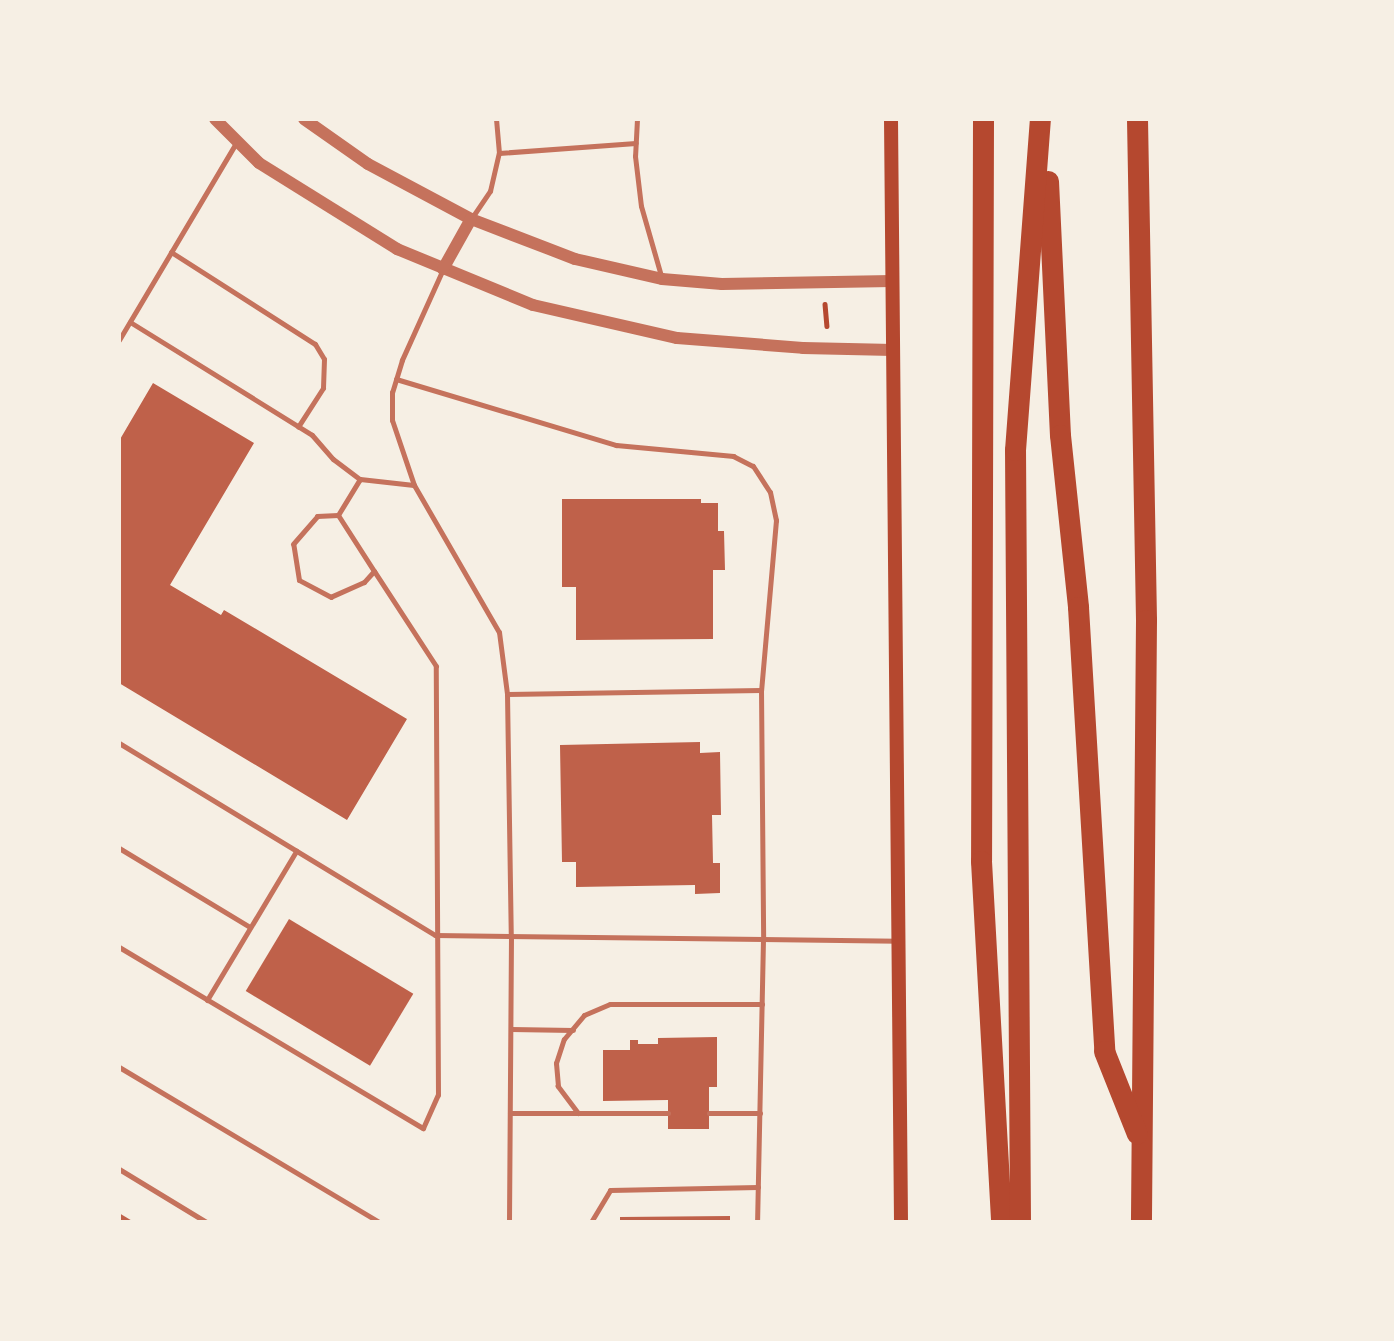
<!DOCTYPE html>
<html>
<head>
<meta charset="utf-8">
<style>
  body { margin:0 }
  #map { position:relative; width:1394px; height:1341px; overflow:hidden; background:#f6efe4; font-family:"Playfair Display",serif }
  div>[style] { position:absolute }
  .building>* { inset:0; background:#bf614a; transform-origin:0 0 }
  .path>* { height:4.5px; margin:-2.25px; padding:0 2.25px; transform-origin:2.25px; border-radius:2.25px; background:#b5482f }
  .service>* { height:5px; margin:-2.5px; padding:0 2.5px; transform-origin:2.5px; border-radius:2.5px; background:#c5725c }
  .tertiary>* { height:12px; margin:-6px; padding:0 6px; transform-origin:6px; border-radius:6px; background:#c5725c }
  .secondary>* { height:14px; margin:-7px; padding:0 7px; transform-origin:7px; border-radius:7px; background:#b5482f }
  .motorway>* { height:21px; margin:-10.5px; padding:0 10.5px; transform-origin:10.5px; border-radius:10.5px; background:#b5482f }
  span { translate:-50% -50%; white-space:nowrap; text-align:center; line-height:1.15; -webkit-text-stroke:5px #f6efe4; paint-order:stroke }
  .frame { position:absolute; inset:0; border:121px solid #f6efe4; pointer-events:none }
</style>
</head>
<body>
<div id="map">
  <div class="building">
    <div style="clip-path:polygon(153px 383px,254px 443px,170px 585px,221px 615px,224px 610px,407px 719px,347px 820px,119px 683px,119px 441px)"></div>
    <div style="clip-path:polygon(562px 499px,701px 499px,701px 503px,718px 503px,718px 531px,724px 531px,725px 570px,713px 570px,713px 639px,576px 640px,576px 587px,562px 587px)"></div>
    <div style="clip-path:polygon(700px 742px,700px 753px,720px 752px,721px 815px,712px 815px,713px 863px,720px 863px,720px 893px,695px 894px,695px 885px,576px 887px,576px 862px,562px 862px,560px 745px)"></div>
    <div style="left:289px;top:919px;width:145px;height:84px;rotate:31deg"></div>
    <div style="clip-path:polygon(717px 1037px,717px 1087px,709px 1087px,709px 1129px,668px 1129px,668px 1100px,603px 1101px,603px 1050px,630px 1050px,630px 1040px,638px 1040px,638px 1044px,658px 1044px,658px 1038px)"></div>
    <div style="clip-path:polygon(119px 1213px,134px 1222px,119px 1222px)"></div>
    <div style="clip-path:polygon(730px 1216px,730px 1222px,620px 1222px,620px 1217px)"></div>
  </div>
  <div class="path">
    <div style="left:825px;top:304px;width:22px;rotate:85deg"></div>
  </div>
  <div class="service">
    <div style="left:637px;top:119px;width:37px;rotate:93deg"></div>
    <div style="left:635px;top:156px;width:50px;rotate:83.2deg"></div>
    <div style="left:641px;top:206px;width:76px;rotate:74deg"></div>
    <div style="left:499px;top:153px;width:137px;rotate:-4.2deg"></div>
    <div style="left:471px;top:219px;width:34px;rotate:-56deg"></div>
    <div style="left:490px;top:191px;width:39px;rotate:-77deg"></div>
    <div style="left:499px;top:153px;width:34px;rotate:-95deg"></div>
    <div style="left:171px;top:252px;width:171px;rotate:32.6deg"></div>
    <div style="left:315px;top:344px;width:17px;rotate:59deg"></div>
    <div style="left:324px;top:359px;width:29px;rotate:92deg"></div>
    <div style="left:323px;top:388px;width:46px;rotate:122.7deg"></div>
    <div style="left:443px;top:269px;width:100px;rotate:114.3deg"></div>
    <div style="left:402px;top:360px;width:34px;rotate:107deg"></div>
    <div style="left:392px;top:392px;width:28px;rotate:90deg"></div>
    <div style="left:392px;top:420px;width:69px;rotate:71.3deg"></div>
    <div style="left:414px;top:485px;width:170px;rotate:60deg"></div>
    <div style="left:499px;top:632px;width:63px;rotate:82.6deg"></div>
    <div style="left:507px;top:694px;width:242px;rotate:89.1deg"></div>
    <div style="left:511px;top:936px;width:286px;rotate:90.4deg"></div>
    <div style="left:130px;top:322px;width:214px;rotate:31.8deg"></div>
    <div style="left:312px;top:435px;width:32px;rotate:49deg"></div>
    <div style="left:333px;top:459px;width:34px;rotate:37deg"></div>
    <div style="left:360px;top:479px;width:54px;rotate:6.3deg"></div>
    <div style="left:119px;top:340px;width:231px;rotate:-59.3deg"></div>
    <div style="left:396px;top:379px;width:230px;rotate:16.7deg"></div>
    <div style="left:616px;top:445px;width:118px;rotate:5.4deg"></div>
    <div style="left:733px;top:456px;width:22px;rotate:27deg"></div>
    <div style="left:753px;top:466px;width:31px;rotate:57deg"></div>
    <div style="left:770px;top:492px;width:29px;rotate:78deg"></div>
    <div style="left:776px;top:520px;width:171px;rotate:95deg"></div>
    <div style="left:761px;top:690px;width:249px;rotate:89.5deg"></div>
    <div style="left:763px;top:939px;width:283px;rotate:91.2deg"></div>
    <div style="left:338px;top:515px;width:67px;rotate:57.3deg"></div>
    <div style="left:374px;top:571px;width:15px;rotate:132deg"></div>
    <div style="left:364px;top:582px;width:36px;rotate:156deg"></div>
    <div style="left:331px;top:597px;width:36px;rotate:-152deg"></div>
    <div style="left:299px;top:580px;width:36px;rotate:-99deg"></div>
    <div style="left:293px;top:544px;width:37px;rotate:-49deg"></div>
    <div style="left:317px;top:516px;width:21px;rotate:-3deg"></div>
    <div style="left:338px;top:515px;width:42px;rotate:-58.6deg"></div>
    <div style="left:507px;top:694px;width:254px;rotate:-0.9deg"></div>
    <div style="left:119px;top:743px;width:370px;rotate:31.3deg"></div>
    <div style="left:435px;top:935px;width:463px;rotate:0.7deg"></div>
    <div style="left:119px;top:848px;width:153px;rotate:31.1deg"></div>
    <div style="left:119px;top:947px;width:354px;rotate:30.8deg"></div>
    <div style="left:423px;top:1128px;width:36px;rotate:-66deg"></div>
    <div style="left:438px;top:1095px;width:429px;rotate:-90.3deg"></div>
    <div style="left:436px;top:666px;width:113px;rotate:-123.1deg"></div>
    <div style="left:207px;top:1000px;width:174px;rotate:-59.1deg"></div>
    <div style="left:511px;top:1029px;width:62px;rotate:0.9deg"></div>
    <div style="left:119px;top:1067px;width:303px;rotate:30.8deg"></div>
    <div style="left:510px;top:1113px;width:158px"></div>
    <div style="left:578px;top:1113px;width:34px;rotate:-127deg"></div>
    <div style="left:558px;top:1086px;width:23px;rotate:-95deg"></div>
    <div style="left:556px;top:1063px;width:25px;rotate:-72deg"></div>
    <div style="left:564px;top:1039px;width:31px;rotate:-50deg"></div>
    <div style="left:584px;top:1015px;width:28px;rotate:-23deg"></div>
    <div style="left:610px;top:1004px;width:152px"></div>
    <div style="left:709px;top:1113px;width:51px"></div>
    <div style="left:119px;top:1169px;width:102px;rotate:31.3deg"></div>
    <div style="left:591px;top:1222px;width:37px;rotate:-59deg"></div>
    <div style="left:610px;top:1190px;width:148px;rotate:-1.2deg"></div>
  </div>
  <div class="tertiary">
    <div style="left:215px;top:119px;width:62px;rotate:45deg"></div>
    <div style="left:259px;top:163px;width:163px;rotate:31.9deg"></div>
    <div style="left:397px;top:249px;width:147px;rotate:22.4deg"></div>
    <div style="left:533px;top:305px;width:148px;rotate:12.9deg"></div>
    <div style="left:677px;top:338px;width:126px;rotate:4.5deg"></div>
    <div style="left:803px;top:348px;width:90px;rotate:1.3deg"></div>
    <div style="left:304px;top:119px;width:78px;rotate:35.1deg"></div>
    <div style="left:368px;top:164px;width:117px;rotate:28.1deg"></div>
    <div style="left:471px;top:219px;width:111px;rotate:21deg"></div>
    <div style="left:575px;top:259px;width:89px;rotate:12.9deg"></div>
    <div style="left:662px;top:279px;width:60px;rotate:4.8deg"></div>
    <div style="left:722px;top:284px;width:170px;rotate:-1deg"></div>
    <div style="left:443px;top:269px;width:57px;rotate:-60.8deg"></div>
  </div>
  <div class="secondary">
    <div style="left:891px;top:119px;width:1103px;rotate:89.48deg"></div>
  </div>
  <div class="motorway">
    <div style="left:983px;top:119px;width:742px;rotate:90.15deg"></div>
    <div style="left:981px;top:861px;width:362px;rotate:86.8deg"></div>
    <div style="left:1137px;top:119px;width:501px;rotate:88.97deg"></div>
    <div style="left:1146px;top:620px;width:602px;rotate:90.48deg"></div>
    <div style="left:1048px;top:181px;width:254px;rotate:87.3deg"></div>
    <div style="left:1060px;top:435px;width:173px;rotate:84deg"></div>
    <div style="left:1078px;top:607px;width:445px;rotate:86.6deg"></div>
    <div style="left:1104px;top:1051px;width:89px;rotate:68.3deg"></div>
    <div style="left:1020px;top:1222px;width:772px;rotate:-90.37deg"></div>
    <div style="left:1015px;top:450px;width:332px;rotate:-85.7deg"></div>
  </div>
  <div class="frame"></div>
</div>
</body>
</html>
